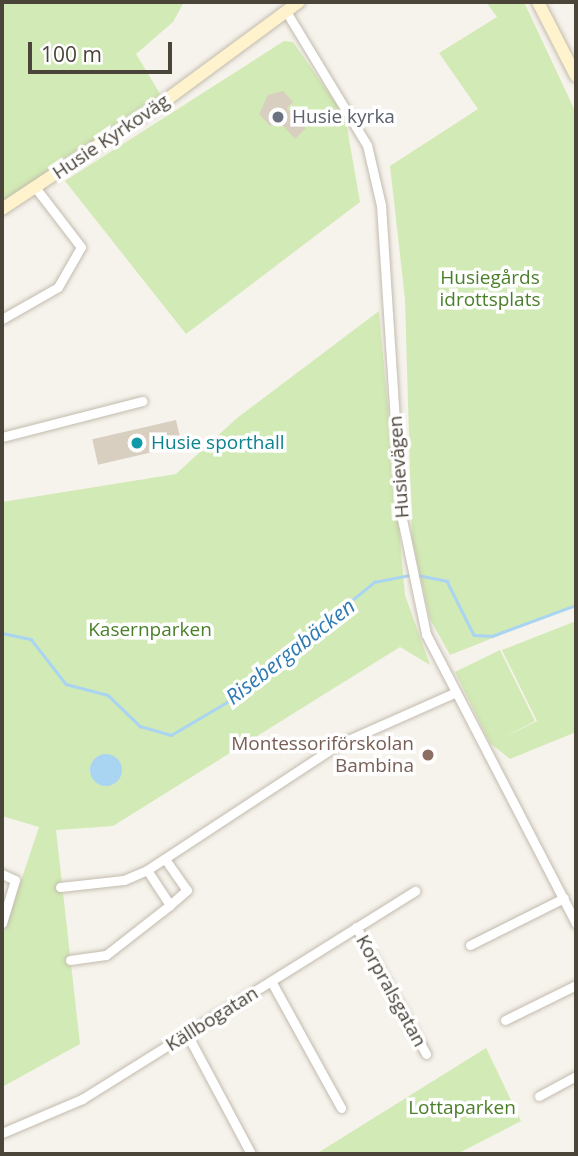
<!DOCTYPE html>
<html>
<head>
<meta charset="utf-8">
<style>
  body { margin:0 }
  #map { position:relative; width:578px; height:1156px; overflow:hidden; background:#f6f3ec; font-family:"Open Sans",sans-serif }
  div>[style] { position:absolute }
  .green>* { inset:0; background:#d2eab5 }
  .water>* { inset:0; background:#a9d4f2 }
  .round { border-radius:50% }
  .stream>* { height:2.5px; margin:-1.25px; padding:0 1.25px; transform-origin:1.25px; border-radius:1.25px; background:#a9d4f2 }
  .building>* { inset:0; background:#d8cfc1; transform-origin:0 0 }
  .roads { filter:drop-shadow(0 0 2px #c2bbae) drop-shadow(0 0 2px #c2bbae) }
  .street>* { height:9px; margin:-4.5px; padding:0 4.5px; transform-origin:4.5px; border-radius:4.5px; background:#fff }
  .secondary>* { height:12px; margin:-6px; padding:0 6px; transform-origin:6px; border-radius:6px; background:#fff3cd }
  .dots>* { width:19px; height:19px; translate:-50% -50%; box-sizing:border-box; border:4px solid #fff; border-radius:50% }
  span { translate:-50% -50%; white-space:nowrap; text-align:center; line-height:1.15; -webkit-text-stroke:7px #fff; paint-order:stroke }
  .worship-label { font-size:19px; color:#5b616d }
  .left { translate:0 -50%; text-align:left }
  .street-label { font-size:19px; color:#4b4439 }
  .park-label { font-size:19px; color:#4a7f2a }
  .culture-label { font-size:19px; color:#0d838f }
  .education-label { font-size:19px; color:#785e54 }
  .right { translate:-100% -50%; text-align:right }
  .water-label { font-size:21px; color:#2e7ab2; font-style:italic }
  .frame { position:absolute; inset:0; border:4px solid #4b4439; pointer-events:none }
  .scale { position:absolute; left:28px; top:42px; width:144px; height:32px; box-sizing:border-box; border:4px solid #4b4439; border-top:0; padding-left:9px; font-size:21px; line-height:24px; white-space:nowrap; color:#4b4439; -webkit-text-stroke:5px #fff; paint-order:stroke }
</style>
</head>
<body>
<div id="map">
  <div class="green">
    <div style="clip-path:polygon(2px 2px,184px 2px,173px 22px,136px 54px,162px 97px,2px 209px)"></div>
    <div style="clip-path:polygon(486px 2px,524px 2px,576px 113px,576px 605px,450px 655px,430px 619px,412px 539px,405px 299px,390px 166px,478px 109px,439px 53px,497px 17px)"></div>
    <div style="clip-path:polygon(284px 41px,293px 42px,345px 116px,360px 202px,186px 334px,65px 181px)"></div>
    <div style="clip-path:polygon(379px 311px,405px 595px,430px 665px,400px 647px,113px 826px,56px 830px,80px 1044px,2px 1087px,2px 938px,39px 827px,2px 816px,2px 502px,176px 474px,237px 418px)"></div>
    <div style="clip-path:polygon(576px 621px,576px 732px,510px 759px,490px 743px,455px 672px,500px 650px,535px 721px,501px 739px,537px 721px,502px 650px)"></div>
    <div style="clip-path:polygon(486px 1048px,521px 1121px,457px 1154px,316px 1154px)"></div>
  </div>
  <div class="water">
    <div class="round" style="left:90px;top:754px;width:32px;height:32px"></div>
  </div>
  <div class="stream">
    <div style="left:417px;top:575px;width:31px;rotate:11deg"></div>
    <div style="left:447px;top:581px;width:60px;rotate:63.4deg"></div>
    <div style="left:474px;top:635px;width:18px;rotate:3deg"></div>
    <div style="left:492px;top:636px;width:90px;rotate:-20.3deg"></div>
    <div style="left:2px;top:633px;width:30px;rotate:12deg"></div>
    <div style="left:31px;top:639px;width:57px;rotate:52.1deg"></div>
    <div style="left:66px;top:684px;width:43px;rotate:14.7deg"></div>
    <div style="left:108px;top:695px;width:45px;rotate:44.1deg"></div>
    <div style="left:140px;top:726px;width:32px;rotate:16deg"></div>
    <div style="left:171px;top:735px;width:65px;rotate:-30.5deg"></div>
    <div style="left:227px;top:702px;width:190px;rotate:-39.2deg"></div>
    <div style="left:374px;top:582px;width:38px;rotate:-11deg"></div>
  </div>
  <div class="building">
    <div style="clip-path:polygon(283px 91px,293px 102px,287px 108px,306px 128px,295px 139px,277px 119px,270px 126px,259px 114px,268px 95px)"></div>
    <div style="left:176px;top:420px;width:26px;height:86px;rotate:77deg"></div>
  </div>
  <div class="roads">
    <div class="street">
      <div style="left:287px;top:13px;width:154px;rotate:58.8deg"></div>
      <div style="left:367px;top:145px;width:62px;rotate:76.9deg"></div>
      <div style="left:381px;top:205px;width:310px;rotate:86.3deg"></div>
      <div style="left:401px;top:514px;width:123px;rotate:78.2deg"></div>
      <div style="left:426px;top:634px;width:326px;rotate:62.6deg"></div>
      <div style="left:2px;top:319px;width:64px;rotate:-29.7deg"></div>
      <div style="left:58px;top:287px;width:46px;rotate:-60.1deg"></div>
      <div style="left:81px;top:247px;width:76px;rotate:-127.5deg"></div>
      <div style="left:2px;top:437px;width:145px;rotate:-14.4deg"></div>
      <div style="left:165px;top:859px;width:38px;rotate:55deg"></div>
      <div style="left:187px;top:890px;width:23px;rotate:139deg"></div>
      <div style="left:170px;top:905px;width:42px;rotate:-123.3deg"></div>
      <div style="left:147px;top:870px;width:230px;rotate:-33.3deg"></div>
      <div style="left:339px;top:744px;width:126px;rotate:-23.9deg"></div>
      <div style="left:2px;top:874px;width:14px;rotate:25deg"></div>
      <div style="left:15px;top:880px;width:45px;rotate:106.8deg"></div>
      <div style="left:60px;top:887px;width:64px;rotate:-6.2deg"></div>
      <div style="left:124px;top:880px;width:25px;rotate:-23deg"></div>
      <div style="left:356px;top:927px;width:145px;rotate:61.1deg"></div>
      <div style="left:470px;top:945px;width:105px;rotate:-26.6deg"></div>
      <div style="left:70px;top:960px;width:36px;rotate:-8deg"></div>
      <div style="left:106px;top:955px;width:81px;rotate:-38deg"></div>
      <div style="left:271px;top:981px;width:145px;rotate:61.1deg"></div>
      <div style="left:505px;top:1020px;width:79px;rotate:-26.2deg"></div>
      <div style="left:187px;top:1034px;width:136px;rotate:61.9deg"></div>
      <div style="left:539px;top:1096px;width:42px;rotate:-28.4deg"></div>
      <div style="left:2px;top:1133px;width:87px;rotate:-23deg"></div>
      <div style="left:82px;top:1099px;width:393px;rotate:-32deg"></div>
    </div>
    <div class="secondary">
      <div style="left:538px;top:2px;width:83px;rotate:62.8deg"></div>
      <div style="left:2px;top:209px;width:197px;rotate:-33.6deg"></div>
      <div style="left:166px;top:100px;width:165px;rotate:-36.4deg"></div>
    </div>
  </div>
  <div class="dots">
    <div style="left:278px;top:117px;background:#6b7280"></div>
    <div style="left:137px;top:443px;background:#0f9aa8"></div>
    <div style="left:428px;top:755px;background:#8d6e63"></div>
  </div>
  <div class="worship-label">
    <span class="left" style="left:292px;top:117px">Husie kyrka</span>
  </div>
  <div class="street-label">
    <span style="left:111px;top:137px;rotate:-34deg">Husie Kyrkoväg</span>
    <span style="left:399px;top:467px;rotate:-94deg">Husievägen</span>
    <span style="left:391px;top:991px;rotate:61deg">Korpralsgatan</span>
    <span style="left:212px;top:1019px;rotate:-32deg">Källbogatan</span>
  </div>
  <div class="park-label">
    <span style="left:490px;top:289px">Husiegårds<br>idrottsplats</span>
    <span style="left:150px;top:630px">Kasernparken</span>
    <span style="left:462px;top:1108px">Lottaparken</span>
  </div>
  <div class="culture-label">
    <span class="left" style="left:151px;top:443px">Husie sporthall</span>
  </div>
  <div class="education-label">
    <span class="right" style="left:414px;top:755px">Montessoriförskolan<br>Bambina</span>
  </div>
  <div class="water-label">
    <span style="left:290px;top:651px;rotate:-38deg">Risebergabäcken</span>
  </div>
  <div class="frame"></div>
  <div class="scale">100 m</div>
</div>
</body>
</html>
